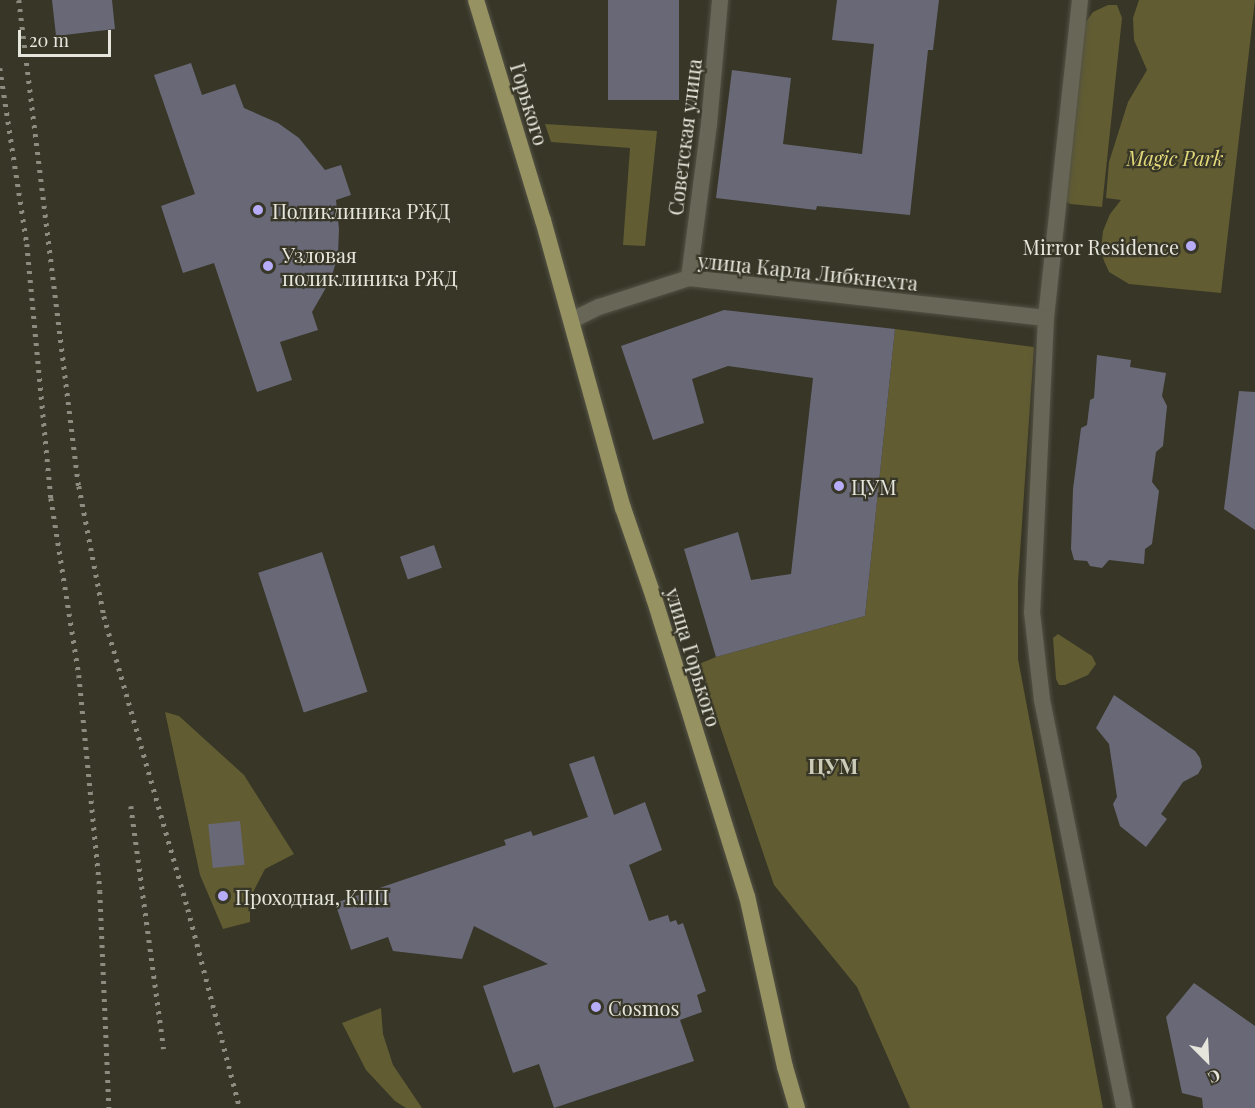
<!DOCTYPE html>
<html>
<head>
<meta charset="utf-8">
<style>
  body { margin:0 }
  #map { position:relative; width:1255px; height:1108px; overflow:hidden; background:#373627; font-family:"Playfair Display",serif }
  div>[style] { position:absolute }
  .green>* { inset:0; background:#615c32 }
  .building>* { inset:0; background:#696877; transform-origin:0 0 }
  .roads { filter:drop-shadow(0 0 2px #535245) drop-shadow(0 0 2px #535245) }
  .pedestrian>* { height:16px; margin:-8px; padding:0 8px; transform-origin:8px; border-radius:8px; background:#686656 }
  .minor>* { height:16px; margin:-8px; padding:0 8px; transform-origin:8px; border-radius:8px; background:#686656 }
  .primary>* { height:16px; margin:-8px; padding:0 8px; transform-origin:8px; border-radius:8px; background:#979261 }
  .rail>* { height:4.5px; margin-top:-2.25px; transform-origin:0; background:repeating-linear-gradient(90deg,#8d8c80 0 3px,transparent 0 9px) }
  .dots>* { width:16px; height:16px; translate:-50% -50%; box-sizing:border-box; border:3px solid #373627; border-radius:50% }
  span { translate:-50% -50%; white-space:nowrap; text-align:center; line-height:1.15; -webkit-text-stroke:4.5px #373627; paint-order:stroke }
  .street-label { font-size:20px; color:#e7e6dd }
  .park-label { font-size:20px; color:#e3d97a; font-style:italic }
  .poi-label { font-size:20px; color:#e7e6dd }
  .left { translate:0 -50%; text-align:left }
  .right { translate:-100% -50%; text-align:right }
  .neighbourhood-label { font-size:21px; color:#cccbb8; font-weight:700 }
  .north { position:absolute; left:1177px; top:1030px; width:60px; height:60px; -webkit-text-stroke:4px #373627; paint-order:stroke; rotate:156deg; font-size:16px; font-weight:700; line-height:24px; text-align:center; color:#e7e6dd }
  .north::after { content:''; display:block; margin:auto; width:21px; height:27px; background:#e7e6dd; clip-path:polygon(50% 0,100% 100%,50% 72%,0 100%) }
  .scale { position:absolute; left:18px; top:30px; width:93px; height:27px; box-sizing:border-box; border:3px solid #e7e6dd; border-top:0; padding-left:8px; font-size:18px; line-height:21px; white-space:nowrap; color:#e7e6dd; -webkit-text-stroke:4px #373627; paint-order:stroke }
</style>
</head>
<body>
<div id="map">
  <div class="green">
    <div style="clip-path:polygon(1139px 0,1255px 0,1221px 293px,1129px 284px,1109px 272px,1104px 261px,1101px 249px,1103px 231px,1110px 214px,1121px 200px,1106px 198px,1109px 162px,1128px 102px,1147px 70px,1134px 40px,1133px 18px)"></div>
    <div style="clip-path:polygon(1108px 5px,1117px 5px,1122px 18px,1102px 207px,1070px 204px,1065px 200px,1085px 23px,1093px 12px)"></div>
    <div style="clip-path:polygon(545px 124px,657px 131px,645px 246px,623px 245px,630px 148px,551px 142px)"></div>
    <div style="clip-path:polygon(895px 329px,1034px 347px,1018px 582px,1018px 659px,1103px 1108px,910px 1108px,857px 987px,774px 885px,699px 664px,716px 657px,865px 616px)"></div>
    <div style="clip-path:polygon(1058px 634px,1092px 656px,1096px 664px,1088px 675px,1065px 685px,1059px 685px,1056px 679px,1053px 638px)"></div>
    <div style="clip-path:polygon(165px 712px,179px 716px,244px 775px,294px 854px,265px 869px,250px 898px,250px 922px,223px 929px,200px 875px)"></div>
    <div style="clip-path:polygon(381px 1008px,383px 1034px,393px 1065px,422px 1108px,406px 1108px,395px 1101px,366px 1070px,342px 1023px)"></div>
  </div>
  <div class="building">
    <div style="clip-path:polygon(52px 0,112px 0,115px 29px,56px 36px)"></div>
    <div style="left:608px;top:0;width:71px;height:100px"></div>
    <div style="clip-path:polygon(837px 0,939px 0,933px 50px,928px 50px,910px 215px,817px 206px,816px 210px,716px 198px,732px 70px,791px 78px,783px 144px,862px 154px,874px 44px,832px 40px)"></div>
    <div style="clip-path:polygon(191px 63px,202px 95px,235px 84px,244px 108px,278px 123px,299px 138px,325px 170px,341px 165px,351px 195px,336px 200px,339px 229px,338px 255px,331px 279px,312px 312px,318px 330px,280px 342px,292px 380px,257px 392px,214px 263px,183px 273px,161px 206px,195px 194px,154px 75px)"></div>
    <div style="clip-path:polygon(724px 310px,895px 329px,865px 616px,716px 657px,684px 549px,738px 532px,751px 580px,791px 574px,813px 378px,728px 366px,692px 379px,704px 423px,653px 440px,621px 346px)"></div>
    <div style="clip-path:polygon(1097px 355px,1131px 360px,1130px 367px,1166px 373px,1162px 396px,1167px 406px,1163px 446px,1156px 452px,1152px 482px,1159px 491px,1152px 544px,1145px 549px,1144px 564px,1109px 560px,1102px 568px,1090px 566px,1087px 561px,1074px 560px,1071px 549px,1073px 489px,1081px 428px,1087px 425px,1090px 400px,1094px 398px)"></div>
    <div style="clip-path:polygon(1239px 391px,1255px 392px,1255px 530px,1224px 509px)"></div>
    <div style="left:434px;top:545px;width:24px;height:36px;rotate:71deg"></div>
    <div style="left:322px;top:552px;width:147px;height:67px;rotate:72deg"></div>
    <div style="clip-path:polygon(1114px 695px,1195px 751px,1200px 758px,1202px 767px,1198px 774px,1183px 782px,1161px 814px,1167px 819px,1146px 847px,1120px 826px,1113px 804px,1117px 797px,1109px 744px,1096px 728px)"></div>
    <div style="clip-path:polygon(594px 756px,614px 815px,645px 802px,662px 850px,629px 865px,649px 921px,668px 915px,670px 922px,676px 920px,678px 925px,683px 923px,706px 991px,697px 995px,702px 1012px,680px 1020px,694px 1061px,554px 1108px,539px 1064px,513px 1073px,483px 986px,548px 964px,474px 926px,462px 959px,393px 951px,388px 937px,351px 950px,335px 903px,506px 845px,504px 840px,531px 831px,533px 836px,588px 817px,569px 764px)"></div>
    <div style="left:240px;top:821px;width:44px;height:32px;rotate:84deg"></div>
    <div style="clip-path:polygon(1194px 983px,1255px 1026px,1255px 1108px,1203px 1108px,1202px 1098px,1182px 1093px,1166px 1017px)"></div>
  </div>
  <div class="roads">
    <div class="pedestrian">
      <div style="left:1046px;top:318px;width:320px;rotate:-83.9deg"></div>
    </div>
    <div class="minor">
      <div style="left:689px;top:278px;width:155px;rotate:-82.6deg"></div>
      <div style="left:709px;top:124px;width:124px;rotate:-84.9deg"></div>
      <div style="left:572px;top:320px;width:30px;rotate:-26deg"></div>
      <div style="left:599px;top:307px;width:95px;rotate:-17.9deg"></div>
      <div style="left:689px;top:278px;width:359px;rotate:6.4deg"></div>
      <div style="left:1046px;top:318px;width:294px;rotate:92.7deg"></div>
      <div style="left:1032px;top:612px;width:89px;rotate:83.5deg"></div>
      <div style="left:1042px;top:700px;width:416px;rotate:78.6deg"></div>
    </div>
    <div class="primary">
      <div style="left:476px;top:0;width:230px;rotate:73.1deg"></div>
      <div style="left:543px;top:220px;width:299px;rotate:74.5deg"></div>
      <div style="left:623px;top:508px;width:95px;rotate:71deg"></div>
      <div style="left:654px;top:598px;width:312px;rotate:72.7deg"></div>
      <div style="left:747px;top:896px;width:175px;rotate:77.5deg"></div>
      <div style="left:785px;top:1067px;width:43px;rotate:73.7deg"></div>
    </div>
  </div>
  <div class="rail">
    <div style="left:19px;top:0;width:490px;rotate:83deg"></div>
    <div style="left:79px;top:486px;width:132px;rotate:79.1deg"></div>
    <div style="left:104px;top:616px;width:305px;rotate:74deg"></div>
    <div style="left:188px;top:909px;width:206px;rotate:75.4deg"></div>
    <div style="left:0;top:68px;width:178px;rotate:81.3deg"></div>
    <div style="left:27px;top:244px;width:255px;rotate:84.6deg"></div>
    <div style="left:51px;top:498px;width:179px;rotate:81deg"></div>
    <div style="left:79px;top:675px;width:217px;rotate:84.4deg"></div>
    <div style="left:100px;top:891px;width:217px;rotate:87.6deg"></div>
    <div style="left:131px;top:806px;width:245px;rotate:82.3deg"></div>
  </div>
  <div class="dots">
    <div style="left:258px;top:210px;background:#b6acf8"></div>
    <div style="left:1191px;top:246px;background:#b6acf8"></div>
    <div style="left:268px;top:266px;background:#b6acf8"></div>
    <div style="left:839px;top:486px;background:#b6acf8"></div>
    <div style="left:223px;top:896px;background:#b6acf8"></div>
    <div style="left:596px;top:1007px;background:#b6acf8"></div>
  </div>
  <div class="street-label">
    <span style="left:530px;top:104px;rotate:73deg">Горького</span>
    <span style="left:684px;top:137px;rotate:-83deg">Советская улица</span>
    <span style="left:808px;top:271px;rotate:6deg">улица Карла Либкнехта</span>
    <span style="left:694px;top:657px;rotate:73deg">улица Горького</span>
  </div>
  <div class="park-label">
    <span style="left:1175px;top:157px">Magic Park</span>
  </div>
  <div class="poi-label">
    <span class="left" style="left:272px;top:210px">Поликлиника РЖД</span>
    <span class="right" style="left:1179px;top:246px">Mirror Residence</span>
    <span class="left" style="left:282px;top:266px">Узловая<br>поликлиника РЖД</span>
    <span class="left" style="left:851px;top:486px">ЦУМ</span>
    <span class="left" style="left:235px;top:896px">Проходная, КПП</span>
    <span class="left" style="left:608px;top:1007px">Cosmos</span>
  </div>
  <div class="neighbourhood-label">
    <span style="left:833px;top:765px">ЦУМ</span>
  </div>
  <div class="north">С</div>
  <div class="scale">20 m</div>
</div>
</body>
</html>
